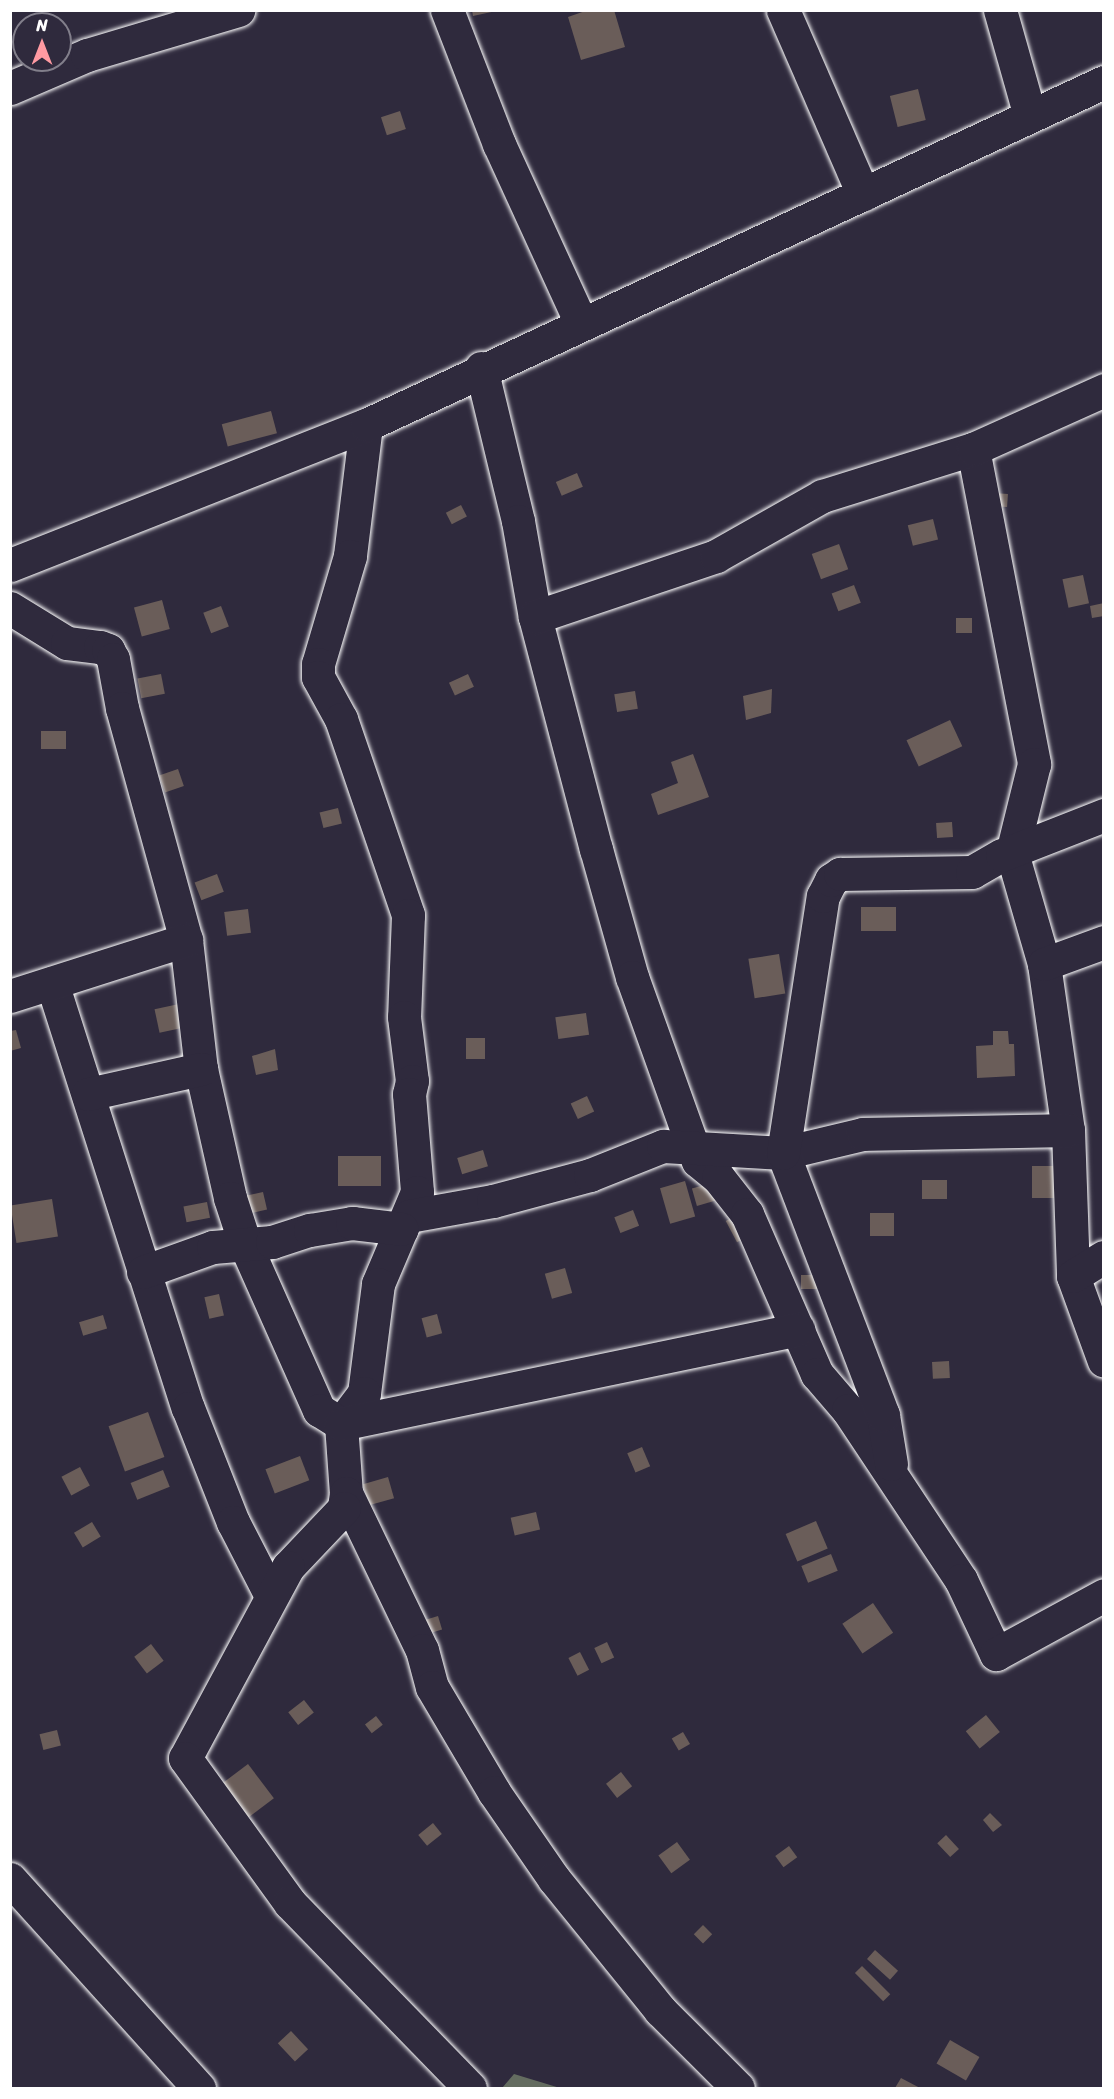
<!DOCTYPE html>
<html>
<head>
<meta charset="utf-8">
<style>
  body { margin:0 }
  #map { position:relative; width:1114px; height:2099px; overflow:hidden; background:#2f2a3d; font-family:Sriracha,sans-serif }
  div>[style] { position:absolute }
  .green>* { inset:0; background:#646c60 }
  .building>* { inset:0; background:#6a5d59; transform-origin:0 0 }
  .roads { filter:drop-shadow(0 0 2px #fff) drop-shadow(0 0 2px #fff) }
  .minor>* { height:33px; margin:-16.5px; padding:0 16.5px; transform-origin:16.5px; border-radius:16.5px; background:#2f2a3d }
  span { translate:-50% -50%; white-space:nowrap; text-align:center; line-height:1.15; -webkit-text-stroke:6px #2f2a3d; paint-order:stroke }
  .frame { position:absolute; inset:0; border:12px solid #fff; pointer-events:none }
  .north { position:absolute; left:12px; top:12px; width:60px; height:60px; box-sizing:border-box; background:#2f2a3d; border:2px solid #827f8b; border-radius:50%; rotate:0deg; font-size:16px; font-weight:700; line-height:24px; text-align:center; color:#fff }
  .north::after { content:''; display:block; margin:auto; width:21px; height:27px; background:#ff9aa2; clip-path:polygon(50% 0,100% 100%,50% 72%,0 100%) }
</style>
</head>
<body>
<div id="map">
  <div class="green">
    <div style="clip-path:polygon(514px 2074px,560px 2088px,502px 2088px)"></div>
  </div>
  <div class="building">
    <div style="clip-path:polygon(472px 10px,496px 10px,496px 11px,473px 16px)"></div>
    <div style="clip-path:polygon(588px 10px,614px 10px,625px 47px,581px 60px,568px 17px)"></div>
    <div style="left:918px;top:89px;width:32px;height:29px;rotate:76deg"></div>
    <div style="left:400px;top:111px;width:19px;height:20px;rotate:72deg"></div>
    <div style="left:271px;top:411px;width:23px;height:51px;rotate:75deg"></div>
    <div style="left:577px;top:473px;width:15px;height:23px;rotate:67deg"></div>
    <div style="left:993px;top:493px;width:15px;height:13px;rotate:4deg"></div>
    <div style="left:461px;top:505px;width:13px;height:17px;rotate:63deg"></div>
    <div style="left:933px;top:519px;width:21px;height:26px;rotate:76deg"></div>
    <div style="left:839px;top:544px;width:27px;height:29px;rotate:70deg"></div>
    <div style="left:1083px;top:575px;width:29px;height:21px;rotate:78deg"></div>
    <div style="left:854px;top:585px;width:19px;height:24px;rotate:69deg"></div>
    <div style="left:162px;top:600px;width:30px;height:29px;rotate:75deg"></div>
    <div style="clip-path:polygon(1104px 603px,1104px 616px,1092px 618px,1090px 606px)"></div>
    <div style="left:221px;top:606px;width:22px;height:19px;rotate:69deg"></div>
    <div style="left:972px;top:618px;width:15px;height:16px;rotate:90deg"></div>
    <div style="left:161px;top:674px;width:20px;height:24px;rotate:79deg"></div>
    <div style="left:468px;top:674px;width:14px;height:21px;rotate:65deg"></div>
    <div style="clip-path:polygon(772px 689px,771px 713px,746px 720px,743px 696px)"></div>
    <div style="left:635px;top:691px;width:18px;height:21px;rotate:81deg"></div>
    <div style="left:950px;top:720px;width:29px;height:48px;rotate:65deg"></div>
    <div style="left:41px;top:731px;width:25px;height:18px"></div>
    <div style="clip-path:polygon(693px 754px,709px 797px,658px 815px,651px 794px,678px 783px,671px 762px)"></div>
    <div style="left:178px;top:769px;width:18px;height:20px;rotate:71deg"></div>
    <div style="left:338px;top:808px;width:16px;height:19px;rotate:76deg"></div>
    <div style="left:952px;top:822px;width:15px;height:16px;rotate:86deg"></div>
    <div style="left:217px;top:874px;width:19px;height:24px;rotate:69deg"></div>
    <div style="left:896px;top:907px;width:24px;height:35px;rotate:90deg"></div>
    <div style="left:248px;top:909px;width:24px;height:24px;rotate:83deg"></div>
    <div style="left:779px;top:954px;width:40px;height:31px;rotate:81deg"></div>
    <div style="left:179px;top:1004px;width:24px;height:25px;rotate:78deg"></div>
    <div style="left:586px;top:1013px;width:22px;height:31px;rotate:82deg"></div>
    <div style="clip-path:polygon(16px 1030px,21px 1048px,10px 1051px,10px 1031px)"></div>
    <div style="clip-path:polygon(993px 1031px,1008px 1031px,1009px 1044px,1014px 1044px,1015px 1076px,977px 1078px,976px 1046px,993px 1045px)"></div>
    <div style="left:466px;top:1038px;width:19px;height:21px"></div>
    <div style="clip-path:polygon(275px 1049px,278px 1070px,256px 1075px,252px 1056px)"></div>
    <div style="left:587px;top:1096px;width:17px;height:18px;rotate:65deg"></div>
    <div style="left:483px;top:1150px;width:17px;height:27px;rotate:73deg"></div>
    <div style="left:338px;top:1156px;width:43px;height:30px"></div>
    <div style="left:1032px;top:1166px;width:26px;height:32px"></div>
    <div style="left:922px;top:1180px;width:25px;height:19px"></div>
    <div style="left:685px;top:1181px;width:37px;height:26px;rotate:74deg"></div>
    <div style="left:715px;top:1182px;width:18px;height:24px;rotate:74deg"></div>
    <div style="left:263px;top:1192px;width:18px;height:26px;rotate:77deg"></div>
    <div style="left:52px;top:1199px;width:38px;height:42px;rotate:81deg"></div>
    <div style="left:207px;top:1202px;width:16px;height:24px;rotate:79deg"></div>
    <div style="left:633px;top:1210px;width:17px;height:20px;rotate:69deg"></div>
    <div style="left:870px;top:1213px;width:24px;height:23px"></div>
    <div style="left:739px;top:1214px;width:24px;height:15px;rotate:62deg"></div>
    <div style="left:565px;top:1268px;width:26px;height:21px;rotate:74deg"></div>
    <div style="left:820px;top:1275px;width:14px;height:19px;rotate:90deg"></div>
    <div style="left:219px;top:1294px;width:22px;height:15px;rotate:77deg"></div>
    <div style="left:437px;top:1314px;width:20px;height:16px;rotate:75deg"></div>
    <div style="left:103px;top:1315px;width:14px;height:25px;rotate:73deg"></div>
    <div style="left:949px;top:1361px;width:17px;height:17px;rotate:87deg"></div>
    <div style="left:148px;top:1412px;width:48px;height:42px;rotate:70deg"></div>
    <div style="left:642px;top:1447px;width:21px;height:16px;rotate:67deg"></div>
    <div style="left:300px;top:1456px;width:26px;height:37px;rotate:69deg"></div>
    <div style="left:80px;top:1467px;width:21px;height:21px;rotate:62deg"></div>
    <div style="left:163px;top:1470px;width:18px;height:35px;rotate:68deg"></div>
    <div style="left:388px;top:1477px;width:22px;height:26px;rotate:74deg"></div>
    <div style="left:536px;top:1512px;width:18px;height:26px;rotate:77deg"></div>
    <div style="left:816px;top:1521px;width:30px;height:33px;rotate:67deg"></div>
    <div style="left:92px;top:1522px;width:17px;height:21px;rotate:59deg"></div>
    <div style="left:831px;top:1554px;width:18px;height:32px;rotate:68deg"></div>
    <div style="left:873px;top:1603px;width:36px;height:37px;rotate:56deg"></div>
    <div style="left:438px;top:1616px;width:14px;height:18px;rotate:73deg"></div>
    <div style="left:607px;top:1642px;width:17px;height:14px;rotate:65deg"></div>
    <div style="left:151px;top:1644px;width:21px;height:21px;rotate:53deg"></div>
    <div style="left:580px;top:1652px;width:20px;height:13px;rotate:63deg"></div>
    <div style="left:304px;top:1700px;width:16px;height:20px;rotate:52deg"></div>
    <div style="left:986px;top:1715px;width:22px;height:26px;rotate:51deg"></div>
    <div style="left:376px;top:1716px;width:11px;height:14px;rotate:52deg"></div>
    <div style="left:57px;top:1730px;width:16px;height:18px;rotate:76deg"></div>
    <div style="left:683px;top:1732px;width:14px;height:13px;rotate:60deg"></div>
    <div style="left:248px;top:1764px;width:43px;height:44px;rotate:53deg"></div>
    <div style="left:621px;top:1772px;width:18px;height:19px;rotate:52deg"></div>
    <div style="clip-path:polygon(990px 1813px,1002px 1825px,993px 1832px,983px 1820px)"></div>
    <div style="left:433px;top:1823px;width:14px;height:19px;rotate:51deg"></div>
    <div style="left:946px;top:1835px;width:19px;height:12px;rotate:47deg"></div>
    <div style="left:677px;top:1842px;width:22px;height:23px;rotate:54deg"></div>
    <div style="left:789px;top:1846px;width:14px;height:17px;rotate:54deg"></div>
    <div style="left:703px;top:1925px;width:13px;height:13px;rotate:45deg"></div>
    <div style="left:875px;top:1950px;width:31px;height:12px;rotate:42deg"></div>
    <div style="left:862px;top:1966px;width:40px;height:10px;rotate:45deg"></div>
    <div style="left:291px;top:2031px;width:25px;height:18px;rotate:47deg"></div>
    <div style="left:950px;top:2040px;width:34px;height:27px;rotate:30deg"></div>
    <div style="clip-path:polygon(901px 2078px,920px 2088px,895px 2088px)"></div>
  </div>
  <div class="roads">
    <div class="minor">
      <div style="left:447px;top:10px;width:144px;rotate:68.8deg"></div>
      <div style="left:499px;top:144px;width:197px;rotate:65.4deg"></div>
      <div style="left:783px;top:10px;width:201px;rotate:66.5deg"></div>
      <div style="left:1000px;top:10px;width:110px;rotate:74.2deg"></div>
      <div style="left:10px;top:88px;width:84px;rotate:-23.2deg"></div>
      <div style="left:87px;top:55px;width:158px;rotate:-16.6deg"></div>
      <div style="left:481px;top:368px;width:157px;rotate:76.4deg"></div>
      <div style="left:518px;top:521px;width:97px;rotate:80deg"></div>
      <div style="left:535px;top:617px;width:240px;rotate:75.3deg"></div>
      <div style="left:596px;top:849px;width:133px;rotate:74.3deg"></div>
      <div style="left:632px;top:977px;width:195px;rotate:70.3deg"></div>
      <div style="left:698px;top:1161px;width:26px;rotate:39deg"></div>
      <div style="left:718px;top:1177px;width:47px;rotate:51.9deg"></div>
      <div style="left:747px;top:1214px;width:175px;rotate:66.4deg"></div>
      <div style="left:817px;top:1374px;width:48px;rotate:49.3deg"></div>
      <div style="left:848px;top:1410px;width:204px;rotate:56.4deg"></div>
      <div style="left:961px;top:1580px;width:82px;rotate:64.7deg"></div>
      <div style="left:996px;top:1654px;width:123px;rotate:-28.6deg"></div>
      <div style="left:366px;top:425px;width:132px;rotate:97deg"></div>
      <div style="left:350px;top:556px;width:113px;rotate:106.5deg"></div>
      <div style="left:318px;top:664px;width:13px;rotate:90deg"></div>
      <div style="left:318px;top:677px;width:48px;rotate:61.3deg"></div>
      <div style="left:341px;top:719px;width:207px;rotate:71.1deg"></div>
      <div style="left:408px;top:915px;width:102px;rotate:92.2deg"></div>
      <div style="left:404px;top:1017px;width:64px;rotate:82.9deg"></div>
      <div style="left:412px;top:1081px;width:13px;rotate:103deg"></div>
      <div style="left:409px;top:1094px;width:98px;rotate:85.3deg"></div>
      <div style="left:417px;top:1192px;width:100px;rotate:113deg"></div>
      <div style="left:378px;top:1284px;width:110px;rotate:97.3deg"></div>
      <div style="left:364px;top:1393px;width:39px;rotate:127deg"></div>
      <div style="left:341px;top:1424px;width:69px;rotate:85.9deg"></div>
      <div style="left:346px;top:1493px;width:174px;rotate:64.2deg"></div>
      <div style="left:422px;top:1650px;width:38px;rotate:75deg"></div>
      <div style="left:432px;top:1687px;width:122px;rotate:59.4deg"></div>
      <div style="left:494px;top:1792px;width:106px;rotate:55.4deg"></div>
      <div style="left:554px;top:1879px;width:169px;rotate:51deg"></div>
      <div style="left:660px;top:2010px;width:110px;rotate:45deg"></div>
      <div style="left:973px;top:449px;width:321px;rotate:79deg"></div>
      <div style="left:1034px;top:764px;width:92px;rotate:103.9deg"></div>
      <div style="left:1012px;top:853px;width:116px;rotate:73.9deg"></div>
      <div style="left:1044px;top:964px;width:168px;rotate:81.8deg"></div>
      <div style="left:1068px;top:1130px;width:146px;rotate:88deg"></div>
      <div style="left:1073px;top:1276px;width:90px;rotate:70deg"></div>
      <div style="left:10px;top:565px;width:383px;rotate:-21.5deg"></div>
      <div style="left:366px;top:425px;width:814px;rotate:-24.93deg"></div>
      <div style="left:10px;top:608px;width:67px;rotate:31.6deg"></div>
      <div style="left:67px;top:643px;width:33px;rotate:7deg"></div>
      <div style="left:100px;top:647px;width:9px;rotate:21deg"></div>
      <div style="left:108px;top:650px;width:10px;rotate:61deg"></div>
      <div style="left:113px;top:659px;width:50px;rotate:79.6deg"></div>
      <div style="left:122px;top:708px;width:241px;rotate:74.6deg"></div>
      <div style="left:186px;top:940px;width:130px;rotate:83.4deg"></div>
      <div style="left:201px;top:1069px;width:132px;rotate:77.3deg"></div>
      <div style="left:230px;top:1198px;width:48px;rotate:71.9deg"></div>
      <div style="left:245px;top:1244px;width:182px;rotate:66deg"></div>
      <div style="left:319px;top:1410px;width:26px;rotate:32deg"></div>
      <div style="left:341px;top:1424px;width:467px;rotate:-11.7deg"></div>
      <div style="left:535px;top:617px;width:191px;rotate:-18.6deg"></div>
      <div style="left:716px;top:556px;width:122px;rotate:-29.5deg"></div>
      <div style="left:822px;top:496px;width:158px;rotate:-17.3deg"></div>
      <div style="left:973px;top:449px;width:144px;rotate:-24.2deg"></div>
      <div style="left:1044px;top:964px;width:64px;rotate:-20.1deg"></div>
      <div style="left:52px;top:983px;width:446px;rotate:72.3deg"></div>
      <div style="left:188px;top:1408px;width:123px;rotate:68.5deg"></div>
      <div style="left:233px;top:1522px;width:83px;rotate:62.8deg"></div>
      <div style="left:10px;top:996px;width:185px;rotate:-17.7deg"></div>
      <div style="left:88px;top:1094px;width:116px;rotate:-12.5deg"></div>
      <div style="left:409px;top:1216px;width:85px;rotate:-10.1deg"></div>
      <div style="left:493px;top:1201px;width:100px;rotate:-15deg"></div>
      <div style="left:590px;top:1175px;width:79px;rotate:-21.7deg"></div>
      <div style="left:663px;top:1146px;width:120px;rotate:3.3deg"></div>
      <div style="left:783px;top:1153px;width:82px;rotate:-13.4deg"></div>
      <div style="left:863px;top:1134px;width:205px;rotate:-1.1deg"></div>
      <div style="left:143px;top:1272px;width:74px;rotate:-19.7deg"></div>
      <div style="left:213px;top:1247px;width:59px;rotate:-4.8deg"></div>
      <div style="left:272px;top:1242px;width:40px;rotate:-18deg"></div>
      <div style="left:310px;top:1230px;width:43px;rotate:-9.5deg"></div>
      <div style="left:352px;top:1223px;width:50px;rotate:6.8deg"></div>
      <div style="left:1073px;top:1276px;width:36px;rotate:-32deg"></div>
      <div style="left:891px;top:1464px;width:50px;rotate:-99.3deg"></div>
      <div style="left:883px;top:1415px;width:280px;rotate:-110.9deg"></div>
      <div style="left:783px;top:1153px;width:260px;rotate:-81.2deg"></div>
      <div style="left:823px;top:896px;width:18px;rotate:-63deg"></div>
      <div style="left:831px;top:880px;width:11px;rotate:-34deg"></div>
      <div style="left:840px;top:874px;width:132px;rotate:-0.9deg"></div>
      <div style="left:972px;top:872px;width:34px;rotate:-30deg"></div>
      <div style="left:1002px;top:855px;width:110px;rotate:-21.4deg"></div>
      <div style="left:346px;top:1493px;width:15px;rotate:98deg"></div>
      <div style="left:344px;top:1508px;width:81px;rotate:133.5deg"></div>
      <div style="left:288px;top:1567px;width:217px;rotate:118.3deg"></div>
      <div style="left:185px;top:1758px;width:179px;rotate:54.1deg"></div>
      <div style="left:290px;top:1903px;width:258px;rotate:45.8deg"></div>
      <div style="left:10px;top:1879px;width:282px;rotate:47.9deg"></div>
    </div>
  </div>
  <div class="frame"></div>
  <div class="north">N</div>
</div>
</body>
</html>
